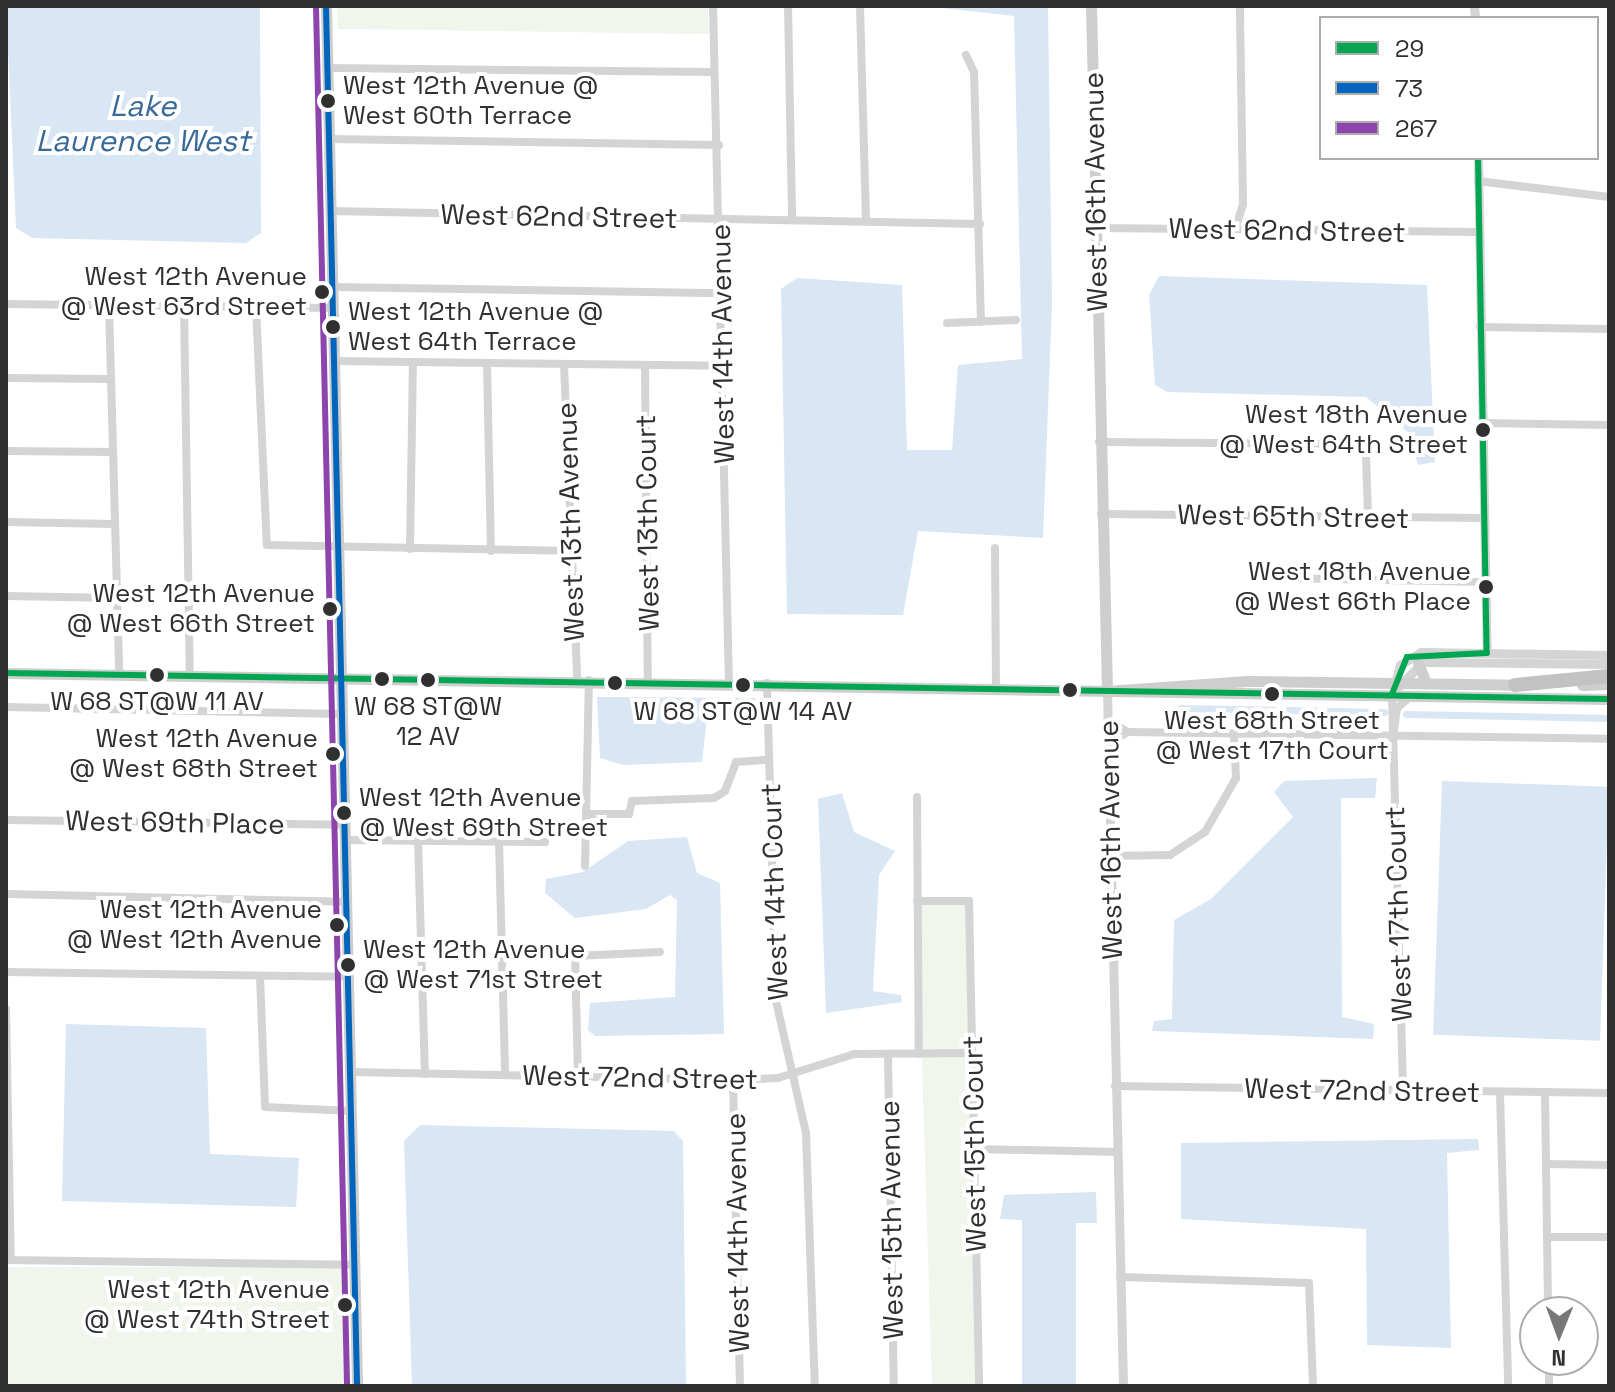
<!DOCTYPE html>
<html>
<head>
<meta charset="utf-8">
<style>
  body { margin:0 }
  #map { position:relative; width:1615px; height:1392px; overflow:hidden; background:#fff; font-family:"Space Grotesk",sans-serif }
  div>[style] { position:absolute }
  .green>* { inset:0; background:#f0f6ec; transform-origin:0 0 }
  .water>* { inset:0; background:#d9e6f4; transform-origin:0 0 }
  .canal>* { height:7px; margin:-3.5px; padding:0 3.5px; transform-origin:3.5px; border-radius:3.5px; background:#d9e6f4 }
  .minor>* { height:8px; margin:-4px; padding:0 4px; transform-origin:4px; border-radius:4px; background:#d4d4d4 }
  .tertiary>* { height:9px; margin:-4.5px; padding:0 4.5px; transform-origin:4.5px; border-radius:4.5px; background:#d4d4d4 }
  .secondary>* { height:11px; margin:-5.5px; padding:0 5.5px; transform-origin:5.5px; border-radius:5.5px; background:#cecece }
  .motorway>* { height:14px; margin:-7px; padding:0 7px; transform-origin:7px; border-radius:7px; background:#c2c2c2 }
  .bus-1>* { height:6px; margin:-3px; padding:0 3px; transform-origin:3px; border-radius:3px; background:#00a651 }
  .bus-2>* { height:6px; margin:-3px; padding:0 3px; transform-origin:3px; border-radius:3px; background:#0065bd }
  .bus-3>* { height:6px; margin:-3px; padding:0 3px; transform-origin:3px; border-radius:3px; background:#8e44ad }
  .dots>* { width:22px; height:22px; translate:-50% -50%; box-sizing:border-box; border:4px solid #fff; border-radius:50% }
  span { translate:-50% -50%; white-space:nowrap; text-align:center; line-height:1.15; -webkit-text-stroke:8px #fff; paint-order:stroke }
  .bus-label { font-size:26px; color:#303030 }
  .left { translate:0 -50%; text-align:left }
  .right { translate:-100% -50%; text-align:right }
  .street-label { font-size:28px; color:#303030 }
  .water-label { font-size:30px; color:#386998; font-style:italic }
  .frame { position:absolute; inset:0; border:8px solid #303030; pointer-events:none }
  .legend { position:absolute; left:1319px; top:16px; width:280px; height:144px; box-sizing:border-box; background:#fff; border:2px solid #acacac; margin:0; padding:10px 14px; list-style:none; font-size:24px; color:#303030 }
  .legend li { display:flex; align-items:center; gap:16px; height:40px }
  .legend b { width:40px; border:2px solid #acacac }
  .north { position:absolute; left:1519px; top:1296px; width:80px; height:80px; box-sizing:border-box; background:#fff; border:2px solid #acacac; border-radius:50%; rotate:181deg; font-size:22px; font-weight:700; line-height:32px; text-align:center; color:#303030 }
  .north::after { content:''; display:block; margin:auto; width:28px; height:36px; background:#787878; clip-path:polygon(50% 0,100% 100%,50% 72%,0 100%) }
</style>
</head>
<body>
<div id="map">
  <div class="green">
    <div style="clip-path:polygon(337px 6px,708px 6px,709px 34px,338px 29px)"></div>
    <div style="clip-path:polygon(969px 901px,975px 1386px,932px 1386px,917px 903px)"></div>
    <div style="left:6px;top:1267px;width:338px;height:119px"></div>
  </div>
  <div class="water">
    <div style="clip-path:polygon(6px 6px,260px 6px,261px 233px,246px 243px,32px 238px,16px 228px)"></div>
    <div style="clip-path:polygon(924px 6px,1048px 6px,1052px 304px,1043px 538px,918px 531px,903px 615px,787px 614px,781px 289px,797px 278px,902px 285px,907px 450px,952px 450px,958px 365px,1022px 359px,1014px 16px)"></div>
    <div style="clip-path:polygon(1159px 276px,1427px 285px,1435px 462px,1418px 465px,1409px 433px,1366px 397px,1167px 392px,1155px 385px,1149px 295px)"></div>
    <div style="clip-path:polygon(597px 697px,757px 698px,756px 709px,708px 710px,702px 762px,623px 765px,600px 758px)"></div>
    <div style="clip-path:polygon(1377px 778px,1375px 798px,1341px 798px,1342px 1017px,1374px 1024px,1373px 1039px,1152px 1031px,1154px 1021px,1172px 1019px,1174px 920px,1211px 899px,1293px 817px,1274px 792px,1284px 781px)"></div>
    <div style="left:1442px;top:781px;width:167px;height:254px;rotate:2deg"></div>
    <div style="clip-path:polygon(842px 793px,854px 832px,895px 851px,879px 875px,873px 991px,901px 995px,902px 1002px,826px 1013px,818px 799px)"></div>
    <div style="clip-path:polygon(687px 837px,697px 873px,720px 883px,724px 1034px,595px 1036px,588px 1030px,590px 1003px,675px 997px,677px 900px,670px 895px,646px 909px,575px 918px,545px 893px,546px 879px,583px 872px,628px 841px)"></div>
    <div style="clip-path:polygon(66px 1024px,206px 1028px,210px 1154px,299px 1158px,296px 1207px,62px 1201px)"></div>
    <div style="clip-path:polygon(420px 1125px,674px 1131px,683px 1141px,686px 1386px,412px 1386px,404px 1141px)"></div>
    <div style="clip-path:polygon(1478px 1139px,1479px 1150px,1447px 1153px,1451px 1348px,1367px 1345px,1366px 1229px,1181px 1219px,1181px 1143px)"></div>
    <div style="clip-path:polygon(1096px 1192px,1097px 1223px,1076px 1223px,1076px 1386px,1022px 1386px,1022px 1220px,1000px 1219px,1004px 1195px)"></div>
  </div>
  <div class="canal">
    <div style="left:1180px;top:708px;width:204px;rotate:1.1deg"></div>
    <div style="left:1406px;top:714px;width:203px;rotate:1.1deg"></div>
  </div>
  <div class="minor">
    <div style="left:713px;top:6px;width:677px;rotate:88.65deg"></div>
    <div style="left:788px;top:6px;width:214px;rotate:88.9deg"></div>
    <div style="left:860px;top:6px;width:215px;rotate:88.4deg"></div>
    <div style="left:966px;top:55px;width:19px;rotate:65deg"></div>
    <div style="left:974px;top:72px;width:250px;rotate:88.4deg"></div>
    <div style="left:327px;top:68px;width:386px;rotate:0.6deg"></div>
    <div style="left:330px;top:139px;width:389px;rotate:0.9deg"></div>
    <div style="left:1478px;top:181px;width:132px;rotate:7deg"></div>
    <div style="left:330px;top:211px;width:650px;rotate:1.15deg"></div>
    <div style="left:1096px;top:228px;width:382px;rotate:0.6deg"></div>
    <div style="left:1235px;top:229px;width:26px;rotate:-72deg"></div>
    <div style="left:1243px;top:204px;width:198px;rotate:-90.9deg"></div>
    <div style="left:332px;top:287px;width:390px;rotate:0.9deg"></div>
    <div style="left:6px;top:304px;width:326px;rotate:0.7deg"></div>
    <div style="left:109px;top:306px;width:369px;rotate:88.4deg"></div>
    <div style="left:184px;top:306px;width:370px;rotate:89.1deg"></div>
    <div style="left:256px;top:307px;width:238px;rotate:87.4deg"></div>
    <div style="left:267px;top:545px;width:306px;rotate:1.1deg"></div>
    <div style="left:947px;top:323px;width:69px;rotate:-2.5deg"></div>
    <div style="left:1480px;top:327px;width:129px;rotate:0.9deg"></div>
    <div style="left:334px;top:361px;width:389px;rotate:0.7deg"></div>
    <div style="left:487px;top:363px;width:188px;rotate:88.8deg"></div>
    <div style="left:564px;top:364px;width:316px;rotate:87.6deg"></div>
    <div style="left:645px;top:365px;width:316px;rotate:89.5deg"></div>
    <div style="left:6px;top:378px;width:105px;rotate:0.5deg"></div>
    <div style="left:1482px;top:423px;width:127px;rotate:0.9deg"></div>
    <div style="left:1099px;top:442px;width:252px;rotate:0.5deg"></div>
    <div style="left:1351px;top:444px;width:17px;rotate:31deg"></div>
    <div style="left:1366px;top:453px;width:65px;rotate:88.2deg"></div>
    <div style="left:6px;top:451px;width:107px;rotate:0.5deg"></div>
    <div style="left:1101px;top:514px;width:384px;rotate:0.6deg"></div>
    <div style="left:6px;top:522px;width:108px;rotate:1.1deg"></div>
    <div style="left:995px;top:548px;width:141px;rotate:89.6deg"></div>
    <div style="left:410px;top:549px;width:187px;rotate:-89.1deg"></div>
    <div style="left:1279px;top:578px;width:207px;rotate:1.1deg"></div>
    <div style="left:6px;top:596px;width:110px;rotate:1deg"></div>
    <div style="left:767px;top:683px;width:318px;rotate:88.4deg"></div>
    <div style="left:776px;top:1001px;width:135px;rotate:77.2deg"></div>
    <div style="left:806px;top:1133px;width:253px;rotate:88deg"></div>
    <div style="left:1392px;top:694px;width:396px;rotate:88.4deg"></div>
    <div style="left:6px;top:707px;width:336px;rotate:1.2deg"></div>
    <div style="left:1108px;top:720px;width:23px;rotate:31deg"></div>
    <div style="left:1393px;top:737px;width:29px;rotate:-82deg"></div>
    <div style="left:1397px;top:708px;width:16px;rotate:-40deg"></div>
    <div style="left:1108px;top:744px;width:23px;rotate:-31deg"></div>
    <div style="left:1128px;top:732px;width:481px;rotate:0.8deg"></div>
    <div style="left:917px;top:797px;width:257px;rotate:89.6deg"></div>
    <div style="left:587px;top:814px;width:42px"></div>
    <div style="left:629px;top:814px;width:13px;rotate:-77deg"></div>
    <div style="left:632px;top:801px;width:82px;rotate:-2.1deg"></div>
    <div style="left:714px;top:798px;width:13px;rotate:-32deg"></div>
    <div style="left:725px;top:791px;width:31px;rotate:-69deg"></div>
    <div style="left:736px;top:762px;width:32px;rotate:-4deg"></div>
    <div style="left:6px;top:820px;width:339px;rotate:0.8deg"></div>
    <div style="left:345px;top:840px;width:200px;rotate:0.6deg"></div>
    <div style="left:418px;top:840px;width:234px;rotate:88.3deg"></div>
    <div style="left:499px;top:841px;width:234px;rotate:88.5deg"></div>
    <div style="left:1109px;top:856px;width:61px;rotate:-0.9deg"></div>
    <div style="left:1170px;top:855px;width:42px;rotate:-33.3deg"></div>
    <div style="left:1205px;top:832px;width:62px;rotate:-60.1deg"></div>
    <div style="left:1236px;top:778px;width:44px;rotate:-92.6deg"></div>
    <div style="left:585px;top:866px;width:186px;rotate:-88.8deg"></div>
    <div style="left:6px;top:894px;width:340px;rotate:1.3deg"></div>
    <div style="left:917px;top:901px;width:52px"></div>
    <div style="left:969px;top:901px;width:485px;rotate:88.8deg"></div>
    <div style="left:6px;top:972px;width:343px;rotate:0.8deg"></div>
    <div style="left:260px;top:976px;width:131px;rotate:87.8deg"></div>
    <div style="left:265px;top:1107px;width:86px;rotate:2.7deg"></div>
    <div style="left:6px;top:1009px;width:251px;rotate:88.9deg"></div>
    <div style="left:888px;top:1054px;width:332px;rotate:89deg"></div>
    <div style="left:351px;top:1072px;width:382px;rotate:1.2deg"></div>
    <div style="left:733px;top:1080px;width:45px;rotate:-2.5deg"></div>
    <div style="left:778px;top:1078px;width:80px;rotate:-17.5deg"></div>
    <div style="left:854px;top:1054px;width:119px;rotate:-0.5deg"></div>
    <div style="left:578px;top:1076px;width:120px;rotate:-91.4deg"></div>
    <div style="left:575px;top:956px;width:85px;rotate:-2.7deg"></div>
    <div style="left:733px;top:1080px;width:306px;rotate:88.7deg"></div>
    <div style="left:1115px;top:1086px;width:494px;rotate:0.8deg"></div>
    <div style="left:1500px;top:1092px;width:294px;rotate:88.4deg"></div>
    <div style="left:1545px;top:1092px;width:220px;rotate:89.2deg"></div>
    <div style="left:975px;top:1149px;width:143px;rotate:1.2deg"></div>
    <div style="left:1546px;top:1164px;width:63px;rotate:0.9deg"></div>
    <div style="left:1547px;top:1237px;width:62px"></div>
    <div style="left:6px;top:1260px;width:349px;rotate:0.8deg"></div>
    <div style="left:1120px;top:1277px;width:189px;rotate:1.8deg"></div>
    <div style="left:1309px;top:1283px;width:103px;rotate:87.8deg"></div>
    <div style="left:1549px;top:1360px;width:26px;rotate:90deg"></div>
  </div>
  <div class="tertiary">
    <div style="left:1474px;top:6px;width:12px;rotate:85deg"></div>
    <div style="left:1478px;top:158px;width:495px;rotate:89deg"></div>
    <div style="left:1399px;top:686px;width:34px;rotate:-45deg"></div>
    <div style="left:1423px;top:662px;width:186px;rotate:0.6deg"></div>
    <div style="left:1394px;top:687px;width:23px;rotate:-75deg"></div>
    <div style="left:1400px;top:665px;width:25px;rotate:-32deg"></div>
    <div style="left:1421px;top:652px;width:188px;rotate:0.9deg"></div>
    <div style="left:1107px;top:691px;width:695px;rotate:88.68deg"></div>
  </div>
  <div class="secondary">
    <div style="left:326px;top:6px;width:1380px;rotate:88.71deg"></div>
    <div style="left:1091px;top:6px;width:685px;rotate:88.66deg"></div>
    <div style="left:1418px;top:663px;width:22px;rotate:68deg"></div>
    <div style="left:6px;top:673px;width:1603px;rotate:0.93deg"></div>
    <div style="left:1582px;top:685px;width:27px;rotate:-2deg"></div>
    <div style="left:1107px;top:691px;width:140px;rotate:-4.1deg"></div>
    <div style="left:1247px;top:681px;width:274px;rotate:0.8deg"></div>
  </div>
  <div class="motorway">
    <div style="left:1515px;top:685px;width:94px;rotate:-5.5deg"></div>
  </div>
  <div class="bus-1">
    <div style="left:1478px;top:158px;width:495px;rotate:89deg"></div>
    <div style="left:6px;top:673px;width:1603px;rotate:0.93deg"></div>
    <div style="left:1392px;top:694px;width:40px;rotate:-68deg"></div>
    <div style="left:1407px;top:657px;width:80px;rotate:-2.9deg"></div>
  </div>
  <div class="bus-2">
    <div style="left:326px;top:6px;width:1380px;rotate:88.71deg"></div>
  </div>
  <div class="bus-3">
    <div style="left:316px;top:6px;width:1380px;rotate:88.71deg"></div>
  </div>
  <div class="dots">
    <div style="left:328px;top:101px;background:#303030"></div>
    <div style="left:322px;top:292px;background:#303030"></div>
    <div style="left:333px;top:327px;background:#303030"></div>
    <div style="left:1483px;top:430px;background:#303030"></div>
    <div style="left:1486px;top:587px;background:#303030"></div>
    <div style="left:330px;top:609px;background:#303030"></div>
    <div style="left:157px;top:675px;background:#303030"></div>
    <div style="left:382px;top:679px;background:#303030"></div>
    <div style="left:428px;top:680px;background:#303030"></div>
    <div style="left:615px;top:683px;background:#303030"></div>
    <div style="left:743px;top:685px;background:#303030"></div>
    <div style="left:1070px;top:690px;background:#303030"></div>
    <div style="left:1272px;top:694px;background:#303030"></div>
    <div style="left:333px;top:754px;background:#303030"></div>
    <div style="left:344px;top:813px;background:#303030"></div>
    <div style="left:337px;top:925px;background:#303030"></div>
    <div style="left:348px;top:965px;background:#303030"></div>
    <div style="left:345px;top:1305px;background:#303030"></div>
  </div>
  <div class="bus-label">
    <span class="left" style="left:343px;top:101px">West 12th Avenue @<br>West 60th Terrace</span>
    <span class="right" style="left:307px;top:292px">West 12th Avenue<br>@ West 63rd Street</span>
    <span class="left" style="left:348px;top:327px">West 12th Avenue @<br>West 64th Terrace</span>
    <span class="right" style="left:1468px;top:430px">West 18th Avenue<br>@ West 64th Street</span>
    <span class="right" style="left:1471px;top:587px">West 18th Avenue<br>@ West 66th Place</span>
    <span class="right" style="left:315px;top:609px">West 12th Avenue<br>@ West 66th Street</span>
    <span style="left:157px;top:702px">W 68 ST@W 11 AV</span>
    <span style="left:428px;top:722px">W 68 ST@W<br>12 AV</span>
    <span style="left:743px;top:712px">W 68 ST@W 14 AV</span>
    <span style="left:1272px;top:736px">West 68th Street<br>@ West 17th Court</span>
    <span class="right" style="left:318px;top:754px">West 12th Avenue<br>@ West 68th Street</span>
    <span class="left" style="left:359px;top:813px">West 12th Avenue<br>@ West 69th Street</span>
    <span class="right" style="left:322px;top:925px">West 12th Avenue<br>@ West 12th Avenue</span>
    <span class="left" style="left:363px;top:965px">West 12th Avenue<br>@ West 71st Street</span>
    <span class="right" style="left:330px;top:1305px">West 12th Avenue<br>@ West 74th Street</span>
  </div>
  <div class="street-label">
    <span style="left:1095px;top:192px;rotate:-91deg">West 16th Avenue</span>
    <span style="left:559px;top:216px;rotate:1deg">West 62nd Street</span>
    <span style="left:1287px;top:230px;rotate:1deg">West 62nd Street</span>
    <span style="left:722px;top:344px;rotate:-91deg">West 14th Avenue</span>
    <span style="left:1293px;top:516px;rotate:1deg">West 65th Street</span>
    <span style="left:570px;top:522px;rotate:-92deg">West 13th Avenue</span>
    <span style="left:647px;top:523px;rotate:-91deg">West 13th Court</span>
    <span style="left:175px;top:822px;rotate:1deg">West 69th Place</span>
    <span style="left:1110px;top:840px;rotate:-91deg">West 16th Avenue</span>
    <span style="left:774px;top:892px;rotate:-92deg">West 14th Court</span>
    <span style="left:1398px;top:914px;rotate:-92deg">West 17th Court</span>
    <span style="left:640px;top:1077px;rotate:1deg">West 72nd Street</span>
    <span style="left:1362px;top:1090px;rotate:1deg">West 72nd Street</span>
    <span style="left:974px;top:1144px;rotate:-91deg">West 15th Court</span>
    <span style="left:891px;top:1220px;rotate:-91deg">West 15th Avenue</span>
    <span style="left:737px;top:1233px;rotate:-91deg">West 14th Avenue</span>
  </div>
  <div class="water-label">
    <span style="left:143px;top:123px">Lake<br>Laurence West</span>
  </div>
  <div class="frame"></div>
  <ul class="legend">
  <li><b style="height:10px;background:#00a651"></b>29</li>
  <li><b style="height:10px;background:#0065bd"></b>73</li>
  <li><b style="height:10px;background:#8e44ad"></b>267</li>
  </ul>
  <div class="north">N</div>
</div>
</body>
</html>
